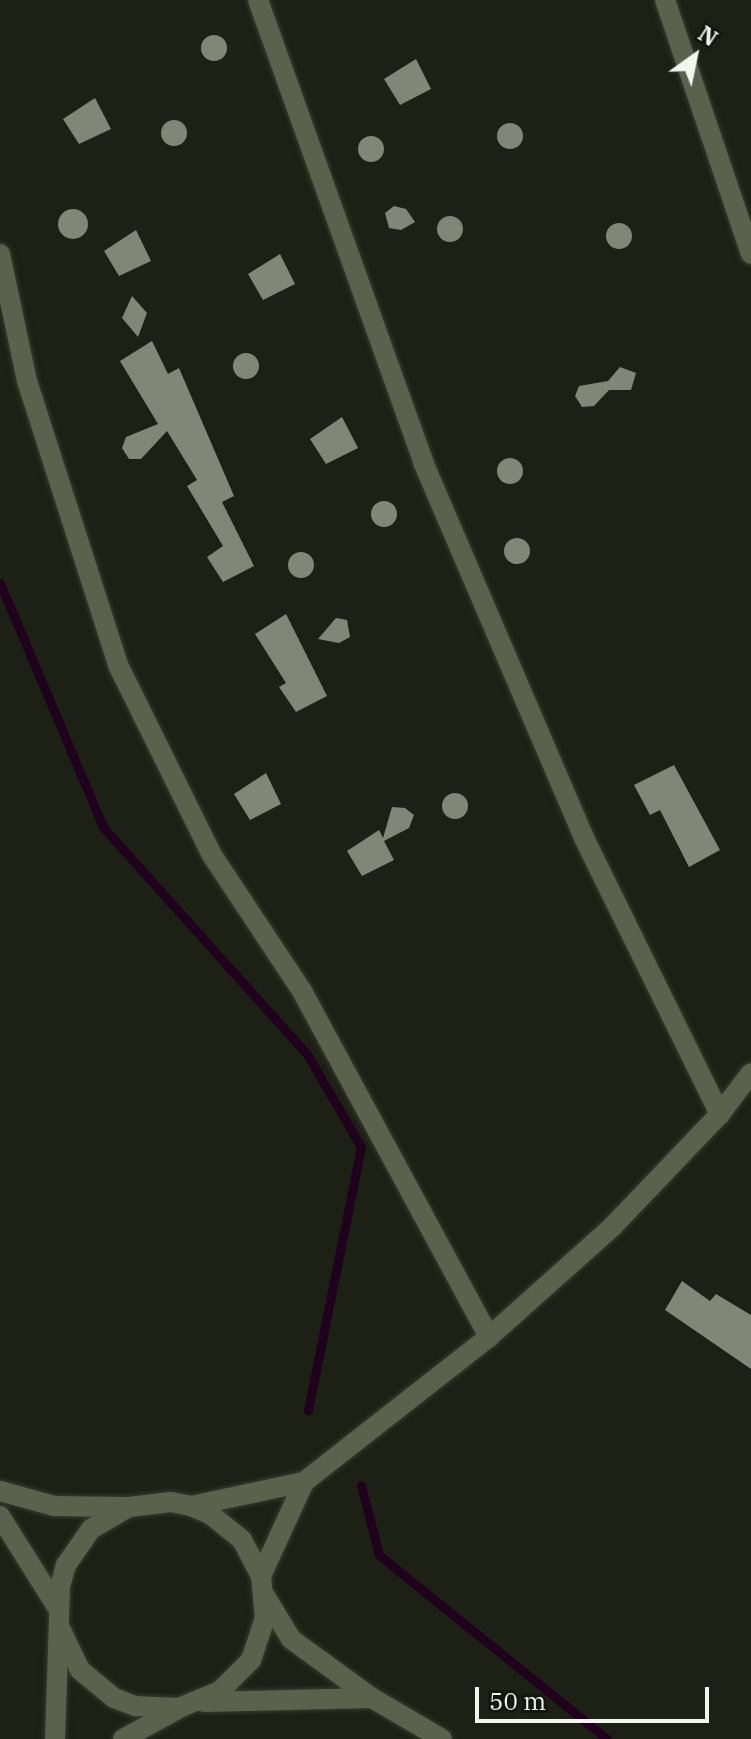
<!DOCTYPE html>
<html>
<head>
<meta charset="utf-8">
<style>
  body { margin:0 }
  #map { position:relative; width:751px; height:1739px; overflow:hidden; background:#1d2115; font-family:"IBM Plex Serif",serif }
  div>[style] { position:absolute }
  .stream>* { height:9px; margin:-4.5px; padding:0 4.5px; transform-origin:4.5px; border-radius:4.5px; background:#1f011e }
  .building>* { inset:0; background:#818677 }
  .round { border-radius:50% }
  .roads { filter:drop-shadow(0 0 2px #373b2f) drop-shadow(0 0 2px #373b2f) }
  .minor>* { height:20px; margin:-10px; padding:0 10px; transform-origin:10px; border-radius:10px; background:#5b614d }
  span { translate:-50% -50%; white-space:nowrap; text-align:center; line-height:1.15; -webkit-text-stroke:6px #14180c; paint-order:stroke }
  .north { position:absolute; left:655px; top:16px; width:80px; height:80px; -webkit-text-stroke:6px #14180c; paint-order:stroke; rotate:33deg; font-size:22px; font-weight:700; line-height:32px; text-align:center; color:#f3f6ee }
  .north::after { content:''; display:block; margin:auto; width:28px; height:36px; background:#f3f6ee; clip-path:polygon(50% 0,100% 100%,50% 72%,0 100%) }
  .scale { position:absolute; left:475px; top:1687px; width:234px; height:36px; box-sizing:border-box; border:4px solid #f3f6ee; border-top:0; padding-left:10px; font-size:24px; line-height:28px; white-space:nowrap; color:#f3f6ee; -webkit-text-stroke:6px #14180c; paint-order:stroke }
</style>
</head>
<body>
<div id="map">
  <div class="stream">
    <div style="left:0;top:583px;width:265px;rotate:67.1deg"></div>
    <div style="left:103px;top:827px;width:305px;rotate:48.1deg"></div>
    <div style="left:307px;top:1054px;width:108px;rotate:59.9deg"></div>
    <div style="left:361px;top:1147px;width:269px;rotate:101.4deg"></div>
    <div style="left:361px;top:1485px;width:72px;rotate:75.6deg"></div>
    <div style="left:379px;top:1555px;width:293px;rotate:38.9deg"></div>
  </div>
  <div class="building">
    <div class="round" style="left:201px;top:35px;width:26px;height:26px"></div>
    <div style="clip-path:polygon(416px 59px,431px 89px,400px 105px,384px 79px)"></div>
    <div style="clip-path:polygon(95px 98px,111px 129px,79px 144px,63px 119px)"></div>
    <div class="round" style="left:161px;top:120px;width:26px;height:26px"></div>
    <div class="round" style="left:497px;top:123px;width:26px;height:26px"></div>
    <div class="round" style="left:358px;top:136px;width:26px;height:26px"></div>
    <div style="clip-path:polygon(394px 206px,406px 209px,415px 222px,401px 230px,389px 228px,385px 213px)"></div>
    <div class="round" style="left:58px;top:209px;width:30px;height:30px"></div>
    <div class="round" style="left:437px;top:216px;width:26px;height:26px"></div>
    <div class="round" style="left:606px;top:223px;width:26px;height:26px"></div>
    <div style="clip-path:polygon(136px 230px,151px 261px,119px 276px,104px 251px)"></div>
    <div style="clip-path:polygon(280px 254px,295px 284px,263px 300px,248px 274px)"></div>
    <div style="clip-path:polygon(132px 296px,147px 313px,138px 337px,122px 318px)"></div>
    <div style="clip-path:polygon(152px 341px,168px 374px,179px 368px,234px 496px,222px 502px,254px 566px,223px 582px,207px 557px,223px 546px,187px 486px,197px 480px,167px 431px,141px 459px,129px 459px,122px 448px,126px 437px,158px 424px,120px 361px)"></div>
    <div class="round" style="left:233px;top:353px;width:26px;height:26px"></div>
    <div style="clip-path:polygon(620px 367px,636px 373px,631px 390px,609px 390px,594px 406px,582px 407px,575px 396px,579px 386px,608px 381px)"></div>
    <div style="clip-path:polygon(342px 417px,358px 448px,326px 464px,310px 439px)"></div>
    <div class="round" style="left:497px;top:458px;width:26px;height:26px"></div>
    <div class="round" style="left:371px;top:501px;width:26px;height:26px"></div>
    <div class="round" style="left:504px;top:538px;width:26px;height:26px"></div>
    <div class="round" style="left:288px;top:552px;width:26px;height:26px"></div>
    <div style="clip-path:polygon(286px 614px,327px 696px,296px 712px,279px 687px,286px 683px,255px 634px)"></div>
    <div style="clip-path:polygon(336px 618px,347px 620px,350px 637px,339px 643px,318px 639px)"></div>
    <div style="clip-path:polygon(674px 765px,720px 850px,689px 867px,660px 810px,650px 815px,634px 785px)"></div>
    <div style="clip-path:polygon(266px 773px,281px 804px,250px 820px,234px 794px)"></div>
    <div class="round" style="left:442px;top:793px;width:26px;height:26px"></div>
    <div style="clip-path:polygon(392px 807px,405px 808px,414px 815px,409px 828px,384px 841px,394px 860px,362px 876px,347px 851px,379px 830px,383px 838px)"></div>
    <div style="clip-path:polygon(682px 1281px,710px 1301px,716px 1294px,751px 1315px,751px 1369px,665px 1310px)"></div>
  </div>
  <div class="roads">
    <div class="minor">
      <div style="left:258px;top:0;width:491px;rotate:70.3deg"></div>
      <div style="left:423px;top:462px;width:409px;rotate:66.8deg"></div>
      <div style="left:584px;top:838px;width:308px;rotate:63.8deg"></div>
      <div style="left:665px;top:0;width:268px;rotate:71.3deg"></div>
      <div style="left:0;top:254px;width:130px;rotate:78deg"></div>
      <div style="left:27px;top:381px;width:298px;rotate:72.2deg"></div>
      <div style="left:118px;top:665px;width:212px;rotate:63.7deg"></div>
      <div style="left:212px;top:855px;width:163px;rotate:56.5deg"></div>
      <div style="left:302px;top:991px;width:393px;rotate:61.6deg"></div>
      <div style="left:0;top:1491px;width:56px;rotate:15.5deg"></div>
      <div style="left:54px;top:1506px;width:71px;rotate:0.8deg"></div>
      <div style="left:191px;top:1506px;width:116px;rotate:-12deg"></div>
      <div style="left:304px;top:1482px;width:235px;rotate:-38.1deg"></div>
      <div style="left:489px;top:1337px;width:166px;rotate:-41.8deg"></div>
      <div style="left:613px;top:1226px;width:155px;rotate:-46.3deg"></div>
      <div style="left:720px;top:1114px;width:51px;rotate:-52.9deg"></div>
      <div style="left:0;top:1516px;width:107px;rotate:57.9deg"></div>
      <div style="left:261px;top:1576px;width:103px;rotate:-65.4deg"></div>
      <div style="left:265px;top:1596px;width:50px;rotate:58.8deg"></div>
      <div style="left:291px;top:1639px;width:100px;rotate:36.1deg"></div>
      <div style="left:372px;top:1698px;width:81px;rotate:30.4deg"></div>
      <div style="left:204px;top:1702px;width:168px;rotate:-1.4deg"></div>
      <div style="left:55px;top:1739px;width:152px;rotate:-88.1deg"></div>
      <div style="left:60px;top:1587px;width:23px;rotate:-75deg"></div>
      <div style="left:66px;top:1565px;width:44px;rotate:-55.2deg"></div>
      <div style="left:91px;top:1529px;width:44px;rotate:-30.1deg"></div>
      <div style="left:129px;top:1507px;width:42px;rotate:-6.8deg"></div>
      <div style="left:171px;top:1502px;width:20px;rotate:11deg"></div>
      <div style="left:191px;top:1506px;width:21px;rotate:23deg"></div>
      <div style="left:210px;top:1514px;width:41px;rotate:39.1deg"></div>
      <div style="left:242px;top:1540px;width:41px;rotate:62.2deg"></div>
      <div style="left:261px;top:1576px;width:42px;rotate:84.6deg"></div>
      <div style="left:265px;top:1618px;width:44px;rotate:108.4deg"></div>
      <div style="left:251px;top:1660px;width:44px;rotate:135deg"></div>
      <div style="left:220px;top:1691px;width:44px;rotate:157.5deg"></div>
      <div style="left:179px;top:1708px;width:44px;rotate:-177.4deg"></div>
      <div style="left:135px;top:1706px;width:22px;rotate:-159deg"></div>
      <div style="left:114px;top:1698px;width:44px;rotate:-140.5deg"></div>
      <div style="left:80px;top:1670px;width:44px;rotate:-115.4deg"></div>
      <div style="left:123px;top:1739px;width:60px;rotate:-28.7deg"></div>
    </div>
  </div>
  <div class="north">N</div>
  <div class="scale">50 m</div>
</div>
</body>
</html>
